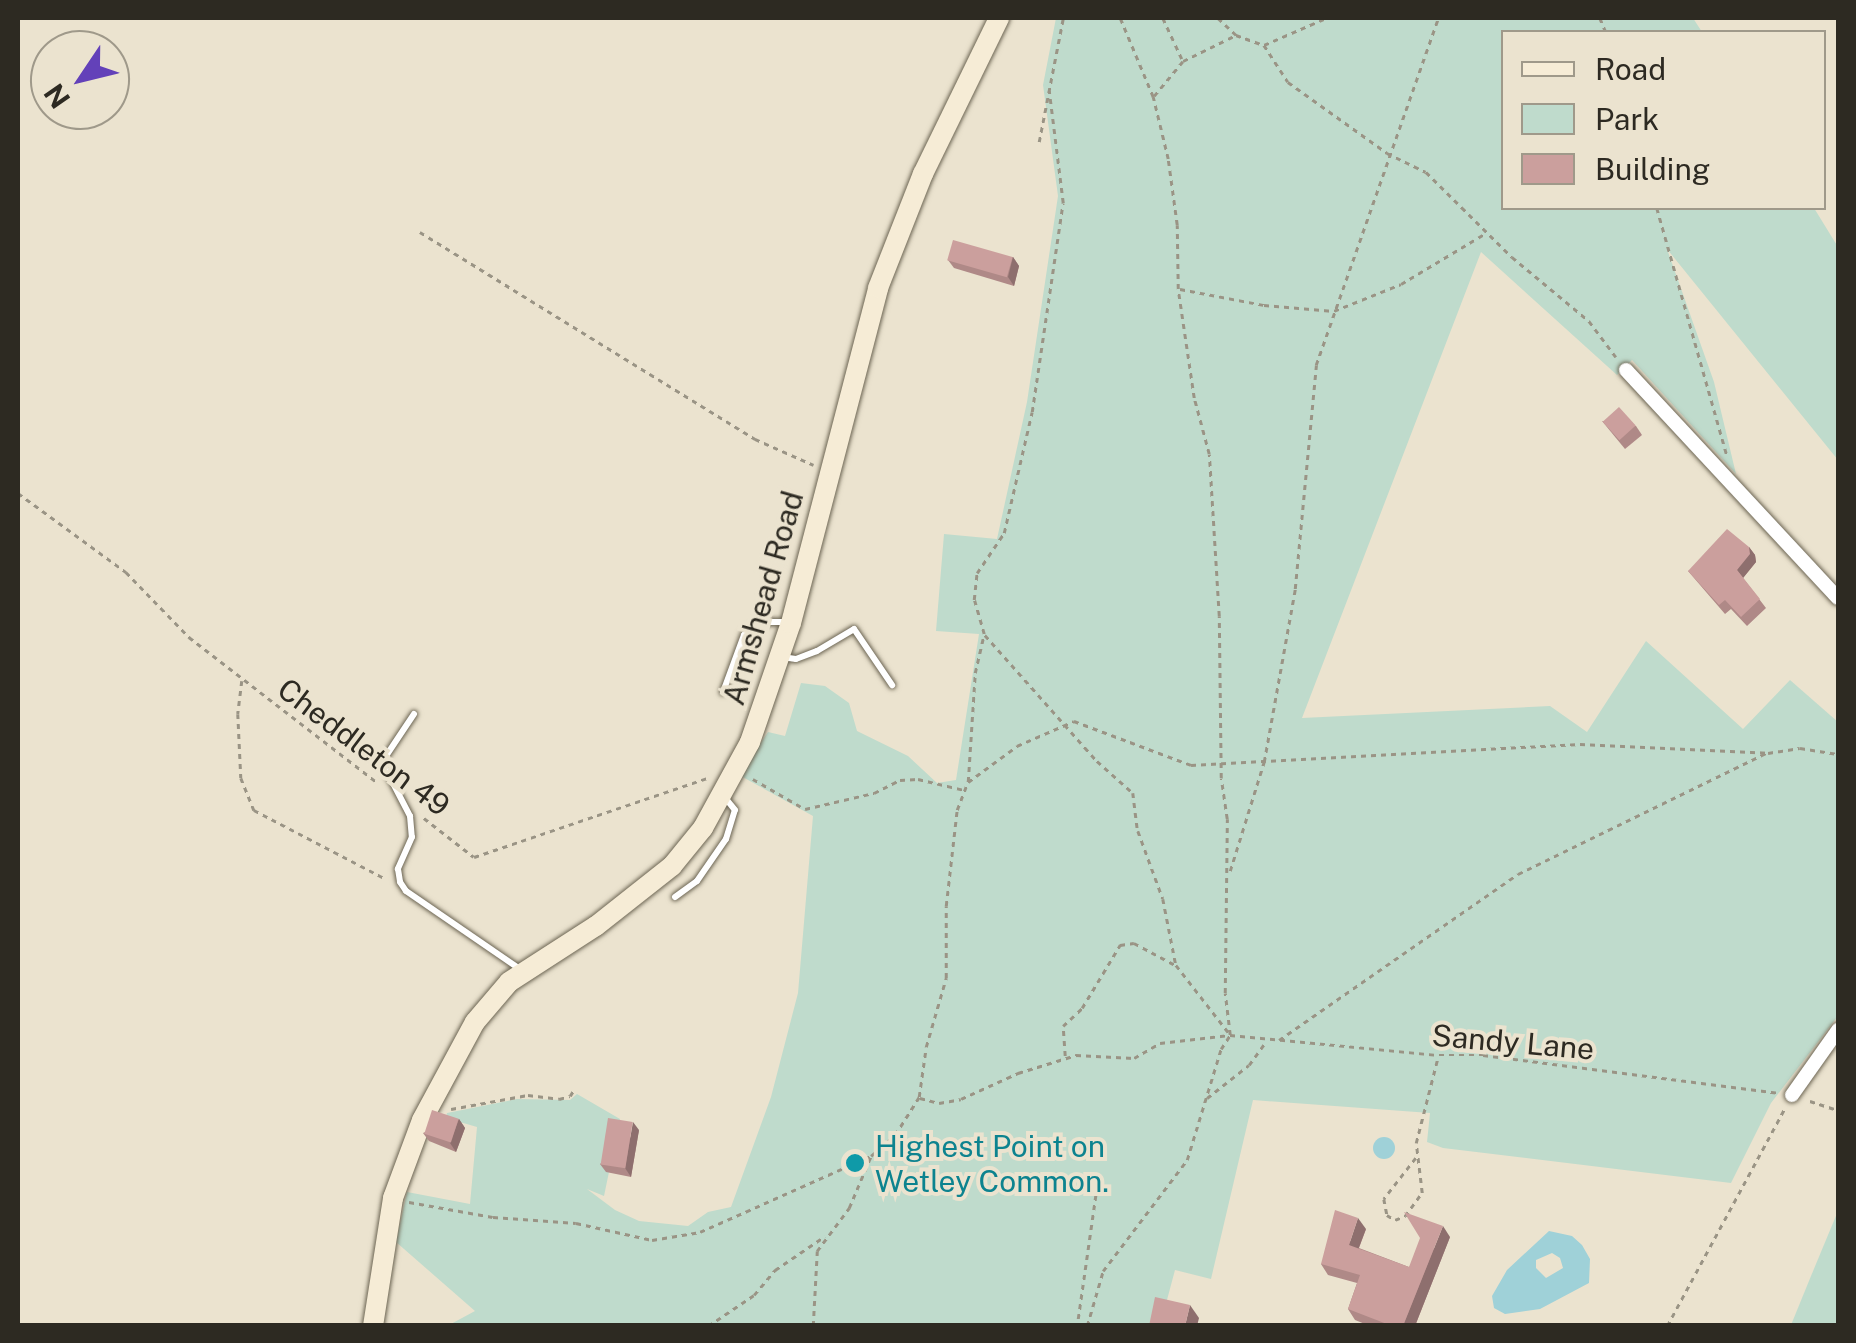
<!DOCTYPE html>
<html>
<head>
<meta charset="utf-8">
<style>
  body { margin:0 }
  #map { position:relative; width:1856px; height:1343px; overflow:hidden; background:#ebe3cf; font-family:"Public Sans",sans-serif }
  div>[style] { position:absolute }
  .green>* { inset:0; background:#bfdbcc }
  .water>* { inset:0; background:#9fd1d8 }
  .round { border-radius:50% }
  .path>* { height:2.5px; margin-top:-1.25px; transform-origin:0; background:repeating-linear-gradient(90deg,#9a9485 0 5px,transparent 0 10px) }
  .roads { filter:drop-shadow(0 0 2px #6c6553) drop-shadow(0 0 2px #6c6553) }
  .lane>* { height:6px; margin:-3px; padding:0 3px; transform-origin:3px; border-radius:3px; background:#fff }
  .street>* { height:14px; margin:-7px; padding:0 7px; transform-origin:7px; border-radius:7px; background:#fff }
  .secondary>* { height:20px; margin:-10px; padding:0 10px; transform-origin:10px; border-radius:10px; background:#f6ecd6 }
  .wall>* { inset:0; background:#af8987 }
  .shaded-wall>* { inset:0; background:#8e6f6e }
  .building>* { inset:0; background:#cb9f9d; transform-origin:0 0 }
  .dots>* { width:28px; height:28px; translate:-50% -50%; box-sizing:border-box; border:5px solid #ebe3cf; border-radius:50% }
  span { translate:-50% -50%; white-space:nowrap; text-align:center; line-height:1.15; -webkit-text-stroke:8px #ebe3cf; paint-order:stroke }
  .street-label { font-size:30px; color:#2d2a22 }
  .culture-label { font-size:30px; color:#0d838f }
  .left { translate:0 -50%; text-align:left }
  .frame { position:absolute; inset:0; border:20px solid #2d2a22; pointer-events:none }
  .legend { position:absolute; left:1501px; top:30px; width:325px; height:180px; box-sizing:border-box; background:#ebe3cf; border:2px solid #9f998a; margin:0; padding:12px 18px; list-style:none; font-size:30px; color:#2d2a22 }
  .legend li { display:flex; align-items:center; gap:20px; height:50px }
  .legend b { width:50px; border:2px solid #9f998a }
  .north { position:absolute; left:30px; top:30px; width:100px; height:100px; box-sizing:border-box; background:#ebe3cf; border:2px solid #9f998a; border-radius:50%; rotate:235deg; font-size:28px; font-weight:700; line-height:40px; text-align:center; color:#2d2a22 }
  .north::after { content:''; display:block; margin:auto; width:35px; height:45px; background:#6341b9; clip-path:polygon(50% 0,100% 100%,50% 72%,0 100%) }
</style>
</head>
<body>
<div id="map">
  <div class="green">
    <div style="clip-path:polygon(1056px 18px,1693px 18px,1702px 32px,1504px 32px,1504px 208px,1814px 208px,1838px 247px,1838px 460px,1667px 249px,1714px 382px,1736px 474px,1632px 360px,1617px 375px,1481px 252px,1302px 718px,1550px 706px,1587px 732px,1646px 641px,1743px 729px,1790px 680px,1838px 722px,1838px 1016px,1771px 1103px,1731px 1183px,1443px 1148px,1427px 1142px,1430px 1113px,1253px 1100px,1211px 1279px,1175px 1270px,1160px 1326px,449px 1325px,475px 1311px,396px 1242px,407px 1192px,470px 1204px,477px 1127px,446px 1118px,447px 1113px,517px 1099px,570px 1100px,577px 1094px,620px 1119px,604px 1196px,587px 1189px,615px 1210px,639px 1221px,688px 1226px,708px 1212px,731px 1207px,771px 1097px,798px 993px,813px 816px,739px 775px,768px 732px,785px 736px,801px 683px,825px 686px,849px 703px,857px 731px,908px 756px,937px 783px,956px 780px,979px 634px,936px 631px,944px 534px,997px 539px,1027px 402px,1058px 196px,1043px 85px)"></div>
    <div style="clip-path:polygon(1838px 1211px,1838px 1325px,1791px 1325px,1811px 1276px)"></div>
  </div>
  <div class="water">
    <div class="round" style="left:1373px;top:1137px;width:22px;height:22px"></div>
    <div style="clip-path:polygon(evenodd,1549px 1231px,1572px 1236px,1582px 1245px,1590px 1259px,1589px 1283px,1540px 1309px,1505px 1314px,1494px 1308px,1492px 1296px,1507px 1270px,1549px 1231px,1552px 1253px,1560px 1258px,1563px 1268px,1546px 1278px,1536px 1268px,1536px 1260px,1552px 1253px)"></div>
  </div>
  <div class="path">
    <div style="left:1163px;top:18px;width:45px;rotate:65.1deg"></div>
    <div style="left:1218px;top:18px;width:25px;rotate:43deg"></div>
    <div style="left:1236px;top:35px;width:30px;rotate:20deg"></div>
    <div style="left:1264px;top:45px;width:68px;rotate:-23.5deg"></div>
    <div style="left:1600px;top:18px;width:15px;rotate:67deg"></div>
    <div style="left:1264px;top:45px;width:44px;rotate:57deg"></div>
    <div style="left:1288px;top:82px;width:122px;rotate:35.6deg"></div>
    <div style="left:1387px;top:153px;width:43px;rotate:26deg"></div>
    <div style="left:1426px;top:172px;width:121px;rotate:44.7deg"></div>
    <div style="left:1512px;top:257px;width:100px;rotate:39.7deg"></div>
    <div style="left:1589px;top:321px;width:45px;rotate:53.1deg"></div>
    <div style="left:1154px;top:96px;width:45px;rotate:-50.4deg"></div>
    <div style="left:1183px;top:61px;width:57px;rotate:-26.1deg"></div>
    <div style="left:1039px;top:142px;width:126px;rotate:-79deg"></div>
    <div style="left:1657px;top:208px;width:258px;rotate:74.2deg"></div>
    <div style="left:420px;top:232px;width:394px;rotate:31.7deg"></div>
    <div style="left:755px;top:439px;width:64px;rotate:23.8deg"></div>
    <div style="left:1180px;top:289px;width:86px;rotate:10.8deg"></div>
    <div style="left:1264px;top:305px;width:70px;rotate:4.9deg"></div>
    <div style="left:1334px;top:311px;width:72px;rotate:-21.9deg"></div>
    <div style="left:1401px;top:284px;width:99px;rotate:-31deg"></div>
    <div style="left:18px;top:493px;width:134px;rotate:36.2deg"></div>
    <div style="left:126px;top:572px;width:91px;rotate:45.9deg"></div>
    <div style="left:189px;top:637px;width:239px;rotate:37.7deg"></div>
    <div style="left:985px;top:635px;width:169px;rotate:48.4deg"></div>
    <div style="left:1097px;top:761px;width:48px;rotate:41.6deg"></div>
    <div style="left:1133px;top:793px;width:38px;rotate:83deg"></div>
    <div style="left:1138px;top:831px;width:72px;rotate:69.8deg"></div>
    <div style="left:1163px;top:899px;width:67px;rotate:78.9deg"></div>
    <div style="left:1176px;top:965px;width:86px;rotate:52.1deg"></div>
    <div style="left:242px;top:681px;width:33px;rotate:97deg"></div>
    <div style="left:238px;top:714px;width:64px;rotate:87.3deg"></div>
    <div style="left:241px;top:778px;width:35px;rotate:68deg"></div>
    <div style="left:254px;top:810px;width:149px;rotate:27.6deg"></div>
    <div style="left:753px;top:779px;width:60px;rotate:30deg"></div>
    <div style="left:805px;top:809px;width:71px;rotate:-13.1deg"></div>
    <div style="left:874px;top:793px;width:29px;rotate:-27deg"></div>
    <div style="left:900px;top:780px;width:18px;rotate:-3deg"></div>
    <div style="left:918px;top:779px;width:47px;rotate:13.4deg"></div>
    <div style="left:968px;top:782px;width:61px;rotate:-36.3deg"></div>
    <div style="left:1017px;top:746px;width:62px;rotate:-23.7deg"></div>
    <div style="left:1074px;top:721px;width:125px;rotate:20.6deg"></div>
    <div style="left:1191px;top:765px;width:390px;rotate:-3.1deg"></div>
    <div style="left:1580px;top:744px;width:188px;rotate:2.7deg"></div>
    <div style="left:1768px;top:753px;width:32px;rotate:-9deg"></div>
    <div style="left:1800px;top:748px;width:38px;rotate:9deg"></div>
    <div style="left:424px;top:818px;width:63px;rotate:38deg"></div>
    <div style="left:474px;top:857px;width:249px;rotate:-18.7deg"></div>
    <div style="left:1230px;top:871px;width:114px;rotate:-72.7deg"></div>
    <div style="left:1264px;top:762px;width:176px;rotate:-79.8deg"></div>
    <div style="left:1295px;top:589px;width:225px;rotate:-84.6deg"></div>
    <div style="left:1316px;top:365px;width:368px;rotate:-70.6deg"></div>
    <div style="left:1279px;top:1040px;width:291px;rotate:-34.8deg"></div>
    <div style="left:1518px;top:874px;width:276px;rotate:-26deg"></div>
    <div style="left:1065px;top:1056px;width:30px;rotate:-94deg"></div>
    <div style="left:1063px;top:1026px;width:26px;rotate:-43deg"></div>
    <div style="left:1082px;top:1008px;width:74px;rotate:-58.9deg"></div>
    <div style="left:1120px;top:945px;width:14px;rotate:-8deg"></div>
    <div style="left:1134px;top:943px;width:47px;rotate:28.2deg"></div>
    <div style="left:920px;top:1098px;width:20px;rotate:15deg"></div>
    <div style="left:939px;top:1103px;width:22px;rotate:-10deg"></div>
    <div style="left:961px;top:1099px;width:63px;rotate:-24.5deg"></div>
    <div style="left:1018px;top:1073px;width:61px;rotate:-17.2deg"></div>
    <div style="left:1076px;top:1055px;width:58px;rotate:3deg"></div>
    <div style="left:1134px;top:1058px;width:30px;rotate:-30deg"></div>
    <div style="left:1160px;top:1043px;width:70px;rotate:-6.5deg"></div>
    <div style="left:1230px;top:1035px;width:210px;rotate:5.5deg"></div>
    <div style="left:1439px;top:1055px;width:44px"></div>
    <div style="left:1483px;top:1055px;width:297px;rotate:7.3deg"></div>
    <div style="left:1207px;top:1098px;width:53px;rotate:-38.2deg"></div>
    <div style="left:1249px;top:1065px;width:29px;rotate:-54deg"></div>
    <div style="left:1810px;top:1101px;width:29px;rotate:18deg"></div>
    <div style="left:451px;top:1109px;width:78px;rotate:-10.3deg"></div>
    <div style="left:528px;top:1095px;width:31px;rotate:7deg"></div>
    <div style="left:559px;top:1099px;width:11px;rotate:-15deg"></div>
    <div style="left:570px;top:1096px;width:9px;rotate:-58deg"></div>
    <div style="left:1416px;top:1158px;width:52px;rotate:128deg"></div>
    <div style="left:1384px;top:1199px;width:16px;rotate:79deg"></div>
    <div style="left:1387px;top:1215px;width:9px;rotate:32deg"></div>
    <div style="left:1395px;top:1220px;width:11px;rotate:-22deg"></div>
    <div style="left:1405px;top:1216px;width:29px;rotate:-54deg"></div>
    <div style="left:1422px;top:1193px;width:50px;rotate:-96.8deg"></div>
    <div style="left:1416px;top:1143px;width:89px;rotate:-75.7deg"></div>
    <div style="left:409px;top:1202px;width:85px;rotate:10.1deg"></div>
    <div style="left:493px;top:1217px;width:83px;rotate:4.1deg"></div>
    <div style="left:576px;top:1223px;width:78px;rotate:12.6deg"></div>
    <div style="left:652px;top:1240px;width:49px;rotate:-9.5deg"></div>
    <div style="left:700px;top:1232px;width:187px;rotate:-24deg"></div>
    <div style="left:1078px;top:1319px;width:148px;rotate:-81.9deg"></div>
    <div style="left:708px;top:1326px;width:55px;rotate:-34deg"></div>
    <div style="left:754px;top:1295px;width:33px;rotate:-50deg"></div>
    <div style="left:775px;top:1270px;width:60px;rotate:-34.2deg"></div>
    <div style="left:813px;top:1326px;width:75px;rotate:-86.9deg"></div>
    <div style="left:817px;top:1251px;width:54px;rotate:-53.3deg"></div>
    <div style="left:849px;top:1208px;width:56px;rotate:-67.1deg"></div>
    <div style="left:871px;top:1156px;width:32px;rotate:-41deg"></div>
    <div style="left:895px;top:1135px;width:45px;rotate:-57.7deg"></div>
    <div style="left:919px;top:1097px;width:50px;rotate:-82deg"></div>
    <div style="left:926px;top:1047px;width:72px;rotate:-73.8deg"></div>
    <div style="left:946px;top:978px;width:72px;rotate:-90deg"></div>
    <div style="left:946px;top:906px;width:97px;rotate:-83.5deg"></div>
    <div style="left:957px;top:810px;width:30px;rotate:-69deg"></div>
    <div style="left:968px;top:782px;width:109px;rotate:-86.3deg"></div>
    <div style="left:975px;top:673px;width:40px;rotate:-77deg"></div>
    <div style="left:984px;top:634px;width:35px;rotate:-106deg"></div>
    <div style="left:974px;top:600px;width:27px;rotate:-84deg"></div>
    <div style="left:977px;top:573px;width:48px;rotate:-56deg"></div>
    <div style="left:1004px;top:533px;width:124px;rotate:-77deg"></div>
    <div style="left:1032px;top:412px;width:211px;rotate:-81.6deg"></div>
    <div style="left:1063px;top:203px;width:113px;rotate:-97.1deg"></div>
    <div style="left:1087px;top:1326px;width:57px;rotate:-73.8deg"></div>
    <div style="left:1103px;top:1271px;width:139px;rotate:-52.9deg"></div>
    <div style="left:1187px;top:1160px;width:116px;rotate:-73deg"></div>
    <div style="left:1221px;top:1049px;width:17px;rotate:-57deg"></div>
    <div style="left:1230px;top:1035px;width:42px;rotate:-96.8deg"></div>
    <div style="left:1225px;top:993px;width:174px;rotate:-89.3deg"></div>
    <div style="left:1227px;top:819px;width:41px;rotate:-98.3deg"></div>
    <div style="left:1221px;top:778px;width:162px;rotate:-90.7deg"></div>
    <div style="left:1219px;top:616px;width:162px;rotate:-93.5deg"></div>
    <div style="left:1209px;top:454px;width:58px;rotate:-105deg"></div>
    <div style="left:1194px;top:398px;width:110px;rotate:-98.4deg"></div>
    <div style="left:1178px;top:289px;width:64px;rotate:-90.9deg"></div>
    <div style="left:1177px;top:225px;width:67px;rotate:-97.8deg"></div>
    <div style="left:1168px;top:159px;width:64px;rotate:-103.6deg"></div>
    <div style="left:1153px;top:97px;width:86px;rotate:-112.7deg"></div>
    <div style="left:1667px;top:1326px;width:246px;rotate:-61.6deg"></div>
  </div>
  <div class="roads">
    <div class="lane">
      <div style="left:782px;top:657px;width:14px;rotate:8deg"></div>
      <div style="left:796px;top:659px;width:22px;rotate:-21deg"></div>
      <div style="left:817px;top:651px;width:43px;rotate:-30.7deg"></div>
      <div style="left:854px;top:629px;width:68px;rotate:55.8deg"></div>
      <div style="left:723px;top:692px;width:61px;rotate:-69.8deg"></div>
      <div style="left:744px;top:635px;width:22px;rotate:-36deg"></div>
      <div style="left:762px;top:622px;width:23px"></div>
      <div style="left:414px;top:714px;width:58px;rotate:123.7deg"></div>
      <div style="left:382px;top:762px;width:61px;rotate:62.6deg"></div>
      <div style="left:410px;top:816px;width:21px;rotate:85deg"></div>
      <div style="left:412px;top:837px;width:35px;rotate:114deg"></div>
      <div style="left:398px;top:869px;width:13px;rotate:81deg"></div>
      <div style="left:400px;top:882px;width:11px;rotate:56deg"></div>
      <div style="left:406px;top:891px;width:138px;rotate:34.4deg"></div>
      <div style="left:675px;top:897px;width:27px;rotate:-36deg"></div>
      <div style="left:697px;top:881px;width:51px;rotate:-55.4deg"></div>
      <div style="left:726px;top:839px;width:30px;rotate:-73deg"></div>
      <div style="left:735px;top:810px;width:14px;rotate:-129deg"></div>
    </div>
    <div class="street">
      <div style="left:1626px;top:370px;width:311px;rotate:47.1deg"></div>
      <div style="left:1792px;top:1095px;width:80px;rotate:-54.7deg"></div>
    </div>
    <div class="secondary">
      <div style="left:373px;top:1326px;width:130px;rotate:-81.1deg"></div>
      <div style="left:393px;top:1198px;width:83px;rotate:-69.6deg"></div>
      <div style="left:422px;top:1120px;width:111px;rotate:-61.6deg"></div>
      <div style="left:475px;top:1022px;width:52px;rotate:-49.6deg"></div>
      <div style="left:509px;top:982px;width:103px;rotate:-32.8deg"></div>
      <div style="left:596px;top:926px;width:97px;rotate:-38.3deg"></div>
      <div style="left:672px;top:866px;width:49px;rotate:-50.8deg"></div>
      <div style="left:703px;top:828px;width:98px;rotate:-61.3deg"></div>
      <div style="left:750px;top:742px;width:126px;rotate:-71deg"></div>
      <div style="left:791px;top:623px;width:346px;rotate:-75.4deg"></div>
      <div style="left:878px;top:288px;width:123px;rotate:-68.5deg"></div>
      <div style="left:923px;top:174px;width:174px;rotate:-64deg"></div>
    </div>
  </div>
  <div class="wall">
    <div style="clip-path:polygon(1013px 257px,1019px 266px,1014px 286px,954px 268px,948px 260px)"></div>
    <div style="clip-path:polygon(1602px 421px,1636px 426px,1642px 435px,1625px 449px)"></div>
    <div style="clip-path:polygon(1749px 547px,1755px 555px,1756px 562px,1743px 578px,1766px 608px,1747px 626px,1731px 609px,1725px 614px,1688px 571px)"></div>
    <div style="clip-path:polygon(459px 1119px,465px 1128px,456px 1152px,429px 1141px,423px 1133px)"></div>
    <div style="clip-path:polygon(639px 1130px,631px 1177px,606px 1172px,600px 1164px)"></div>
    <div style="clip-path:polygon(1366px 1229px,1359px 1248px,1409px 1267px,1450px 1237px,1415px 1326px,1370px 1326px,1355px 1320px,1348px 1309px,1357px 1283px,1328px 1275px,1321px 1264px)"></div>
  </div>
  <div class="shaded-wall">
    <div style="clip-path:polygon(1013px 257px,1019px 266px,1014px 286px,1008px 277px)"></div>
    <div style="clip-path:polygon(1749px 547px,1755px 555px,1756px 562px,1743px 578px,1737px 570px)"></div>
    <div style="clip-path:polygon(459px 1119px,465px 1128px,456px 1152px,450px 1143px)"></div>
    <div style="clip-path:polygon(633px 1122px,639px 1130px,631px 1177px,625px 1168px)"></div>
    <div style="clip-path:polygon(1358px 1218px,1366px 1229px,1356px 1255px,1349px 1245px)"></div>
    <div style="clip-path:polygon(1443px 1226px,1450px 1237px,1415px 1326px,1403px 1326px)"></div>
    <div style="clip-path:polygon(1190px 1305px,1199px 1318px,1197px 1326px,1185px 1326px)"></div>
  </div>
  <div class="building">
    <div style="left:953px;top:240px;width:62px;height:21px;rotate:16deg"></div>
    <div style="left:1619px;top:407px;width:25px;height:22px;rotate:48deg"></div>
    <div style="clip-path:polygon(1727px 529px,1749px 547px,1750px 554px,1737px 570px,1760px 599px,1741px 617px,1725px 600px,1719px 605px,1688px 571px)"></div>
    <div style="left:432px;top:1110px;width:28px;height:25px;rotate:18deg"></div>
    <div style="left:608px;top:1118px;width:25px;height:47px;rotate:9deg"></div>
    <div style="clip-path:polygon(1335px 1210px,1358px 1218px,1349px 1245px,1409px 1267px,1420px 1238px,1404px 1212px,1443px 1226px,1403px 1326px,1392px 1326px,1348px 1309px,1360px 1275px,1321px 1264px)"></div>
    <div style="clip-path:polygon(1155px 1297px,1190px 1305px,1185px 1326px,1149px 1326px)"></div>
  </div>
  <div class="dots">
    <div style="left:855px;top:1163px;background:#0f9aa8"></div>
  </div>
  <div class="street-label">
    <span style="left:763px;top:598px;rotate:-74deg">Armshead Road</span>
    <span style="left:364px;top:747px;rotate:37deg">Cheddleton 49</span>
    <span style="left:1513px;top:1042px;rotate:5deg">Sandy Lane</span>
  </div>
  <div class="culture-label">
    <span class="left" style="left:875px;top:1163px">Highest Point on<br>Wetley Common.</span>
  </div>
  <div class="frame"></div>
  <ul class="legend">
  <li><b style="height:12px;background:#f6ecd6"></b>Road</li>
  <li><b style="height:28px;background:#bfdbcc"></b>Park</li>
  <li><b style="height:28px;background:#cb9f9d"></b>Building</li>
  </ul>
  <div class="north">N</div>
</div>
</body>
</html>
